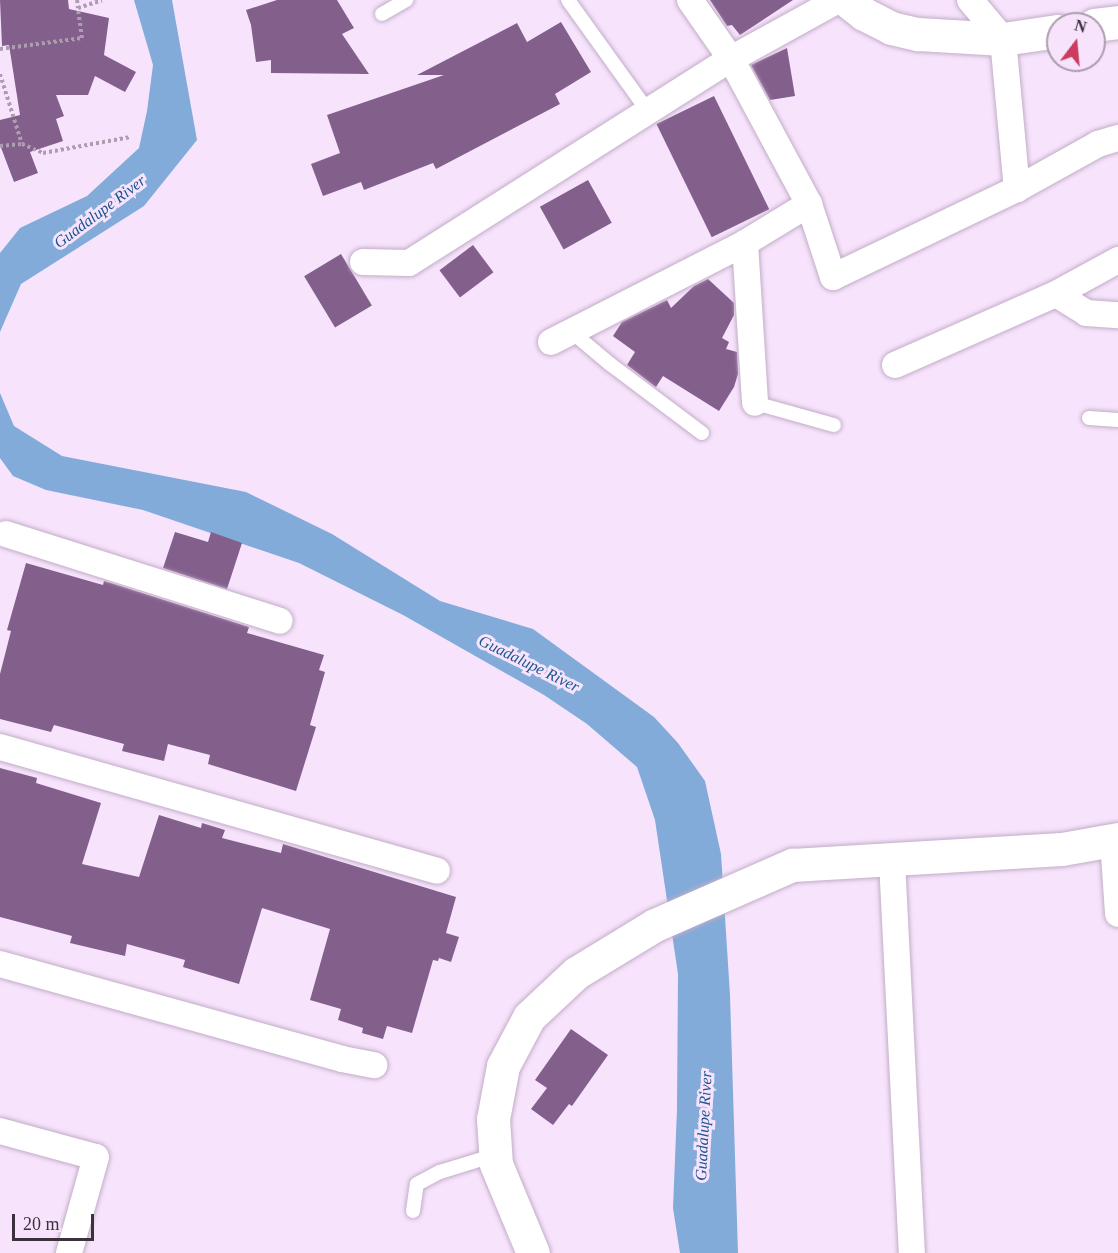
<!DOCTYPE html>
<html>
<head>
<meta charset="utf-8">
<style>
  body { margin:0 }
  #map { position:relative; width:1118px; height:1253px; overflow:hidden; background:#f7e4fc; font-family:"Times New Roman",serif }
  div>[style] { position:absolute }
  .water>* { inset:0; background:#82abda }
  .building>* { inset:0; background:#835f8c; transform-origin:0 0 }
  .path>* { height:4px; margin-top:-2px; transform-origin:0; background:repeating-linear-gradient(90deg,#ac9daf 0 3px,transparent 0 6px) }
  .roads { filter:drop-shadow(0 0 2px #c3acc8) drop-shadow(0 0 2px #c3acc8) }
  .service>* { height:14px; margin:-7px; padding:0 7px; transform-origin:7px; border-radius:7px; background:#fff }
  .minor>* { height:26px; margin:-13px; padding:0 13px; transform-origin:13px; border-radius:13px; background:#fff }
  .tertiary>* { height:33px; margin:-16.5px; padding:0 16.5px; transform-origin:16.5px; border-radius:16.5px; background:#fff }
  span { translate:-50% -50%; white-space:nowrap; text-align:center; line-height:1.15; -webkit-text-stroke:6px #f7e4fc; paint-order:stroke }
  .water-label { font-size:16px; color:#1b558f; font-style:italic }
  .north { position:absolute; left:1046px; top:12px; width:60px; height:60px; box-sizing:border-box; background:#f7e4fc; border:2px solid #ab9caf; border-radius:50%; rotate:16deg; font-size:16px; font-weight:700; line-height:24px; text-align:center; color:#3a313c }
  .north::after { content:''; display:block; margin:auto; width:21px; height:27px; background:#cb3c60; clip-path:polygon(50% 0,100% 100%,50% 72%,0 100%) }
  .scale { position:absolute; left:12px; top:1214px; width:82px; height:27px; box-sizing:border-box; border:3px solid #3a313c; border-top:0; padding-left:8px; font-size:18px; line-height:21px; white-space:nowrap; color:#3a313c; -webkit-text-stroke:4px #f7e4fc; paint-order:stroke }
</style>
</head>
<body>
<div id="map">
  <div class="water">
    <div style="clip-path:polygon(134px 0,172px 0,197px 140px,144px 206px,21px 284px,0 332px,0 253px,20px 228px,87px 196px,139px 148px,147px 111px,153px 65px)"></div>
    <div style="clip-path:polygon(0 393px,14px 426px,62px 456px,246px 492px,332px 534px,440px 601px,533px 629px,654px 717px,678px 743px,705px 781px,721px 854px,730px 995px,738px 1253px,680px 1253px,673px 1208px,677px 1109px,678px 974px,655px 820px,637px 767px,587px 724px,544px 695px,403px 615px,299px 563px,143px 510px,46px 490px,13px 476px,0 458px)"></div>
  </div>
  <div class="building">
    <div style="clip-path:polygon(0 0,68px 0,69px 9px,109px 18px,104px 55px,136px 72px,125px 92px,95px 76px,88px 95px,56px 95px,64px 116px,56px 119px,63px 141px,30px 152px,38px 173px,14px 182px,0 145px,0 120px,20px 115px,9px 45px,2px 46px)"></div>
    <div style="clip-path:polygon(277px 0,337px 0,354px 28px,342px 34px,369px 74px,271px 73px,271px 60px,256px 62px,251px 25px,246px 10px)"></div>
    <div style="clip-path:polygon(710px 0,793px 0,740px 35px,732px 25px,727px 26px)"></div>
    <div style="clip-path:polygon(561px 22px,591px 72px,555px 94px,560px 104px,436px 169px,433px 163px,364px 190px,361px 182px,323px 196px,311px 164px,340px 153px,327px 115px,444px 75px,417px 75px,517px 23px,527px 42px)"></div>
    <div style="clip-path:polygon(787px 48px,795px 96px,770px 100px,751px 65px)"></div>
    <div style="left:714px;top:96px;width:126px;height:64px;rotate:64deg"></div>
    <div style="left:588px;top:180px;width:49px;height:55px;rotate:61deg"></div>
    <div style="left:473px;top:245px;width:34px;height:42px;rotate:53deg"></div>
    <div style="left:341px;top:254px;width:60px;height:43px;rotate:59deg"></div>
    <div style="clip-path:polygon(708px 279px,734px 303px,734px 315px,722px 338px,729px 342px,726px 349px,737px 352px,738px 374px,734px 387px,719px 411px,663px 376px,656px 387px,653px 385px,627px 365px,635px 352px,613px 336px,622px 322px,667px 300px,671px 308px,694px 286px)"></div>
    <div style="clip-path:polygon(175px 532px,208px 542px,211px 532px,242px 543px,227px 589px,163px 568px)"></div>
    <div style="clip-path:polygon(26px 563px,103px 585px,104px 581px,114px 584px,249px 627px,247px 633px,324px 655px,319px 670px,325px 672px,310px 725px,316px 727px,296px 791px,208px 764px,210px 755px,168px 744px,164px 761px,122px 751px,124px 744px,54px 725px,51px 732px,0 719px,0 674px,11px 631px,7px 630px)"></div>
    <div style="clip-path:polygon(0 768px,37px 778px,36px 783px,101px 803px,82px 864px,139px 877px,159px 815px,201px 828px,202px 823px,225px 830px,222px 838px,281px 853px,283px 844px,456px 897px,446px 933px,459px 937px,451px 962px,439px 958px,438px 961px,433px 960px,412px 1033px,387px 1026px,383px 1039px,362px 1033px,363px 1028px,338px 1020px,341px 1009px,310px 1000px,330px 929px,262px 908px,239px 984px,183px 967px,185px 960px,127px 944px,125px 956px,70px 943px,72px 936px,0 917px)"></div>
    <div style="clip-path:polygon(571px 1029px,608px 1055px,572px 1106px,569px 1104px,553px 1125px,531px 1109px,547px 1088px,535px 1080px)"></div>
  </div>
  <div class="path">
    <div style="left:77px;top:0;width:8px;rotate:83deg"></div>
    <div style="left:0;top:49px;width:83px;rotate:-7.6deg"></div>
    <div style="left:82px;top:38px;width:30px;rotate:-98deg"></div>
    <div style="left:78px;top:8px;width:25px;rotate:-18deg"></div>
    <div style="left:0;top:74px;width:73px;rotate:72.6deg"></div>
    <div style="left:0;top:146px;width:22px;rotate:-5deg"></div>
    <div style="left:22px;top:144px;width:23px;rotate:23deg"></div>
    <div style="left:43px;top:153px;width:89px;rotate:-10.3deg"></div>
  </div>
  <div class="roads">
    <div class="service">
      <div style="left:568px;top:0;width:135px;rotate:54.3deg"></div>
      <div style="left:382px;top:14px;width:28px;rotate:-30deg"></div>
      <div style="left:573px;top:333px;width:48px;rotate:40deg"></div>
      <div style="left:610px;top:364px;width:115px;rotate:36.9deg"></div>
      <div style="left:755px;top:403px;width:82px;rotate:15.6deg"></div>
      <div style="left:1089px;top:418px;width:29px;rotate:4deg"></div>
      <div style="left:413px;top:1211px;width:27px;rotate:-82deg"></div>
      <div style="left:417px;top:1184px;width:26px;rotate:-28deg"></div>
      <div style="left:440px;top:1172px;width:58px;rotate:-17.2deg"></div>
    </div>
    <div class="minor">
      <div style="left:690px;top:0;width:72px;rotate:55.2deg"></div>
      <div style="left:731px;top:59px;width:165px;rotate:61.7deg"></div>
      <div style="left:809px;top:204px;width:77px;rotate:71.8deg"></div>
      <div style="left:833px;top:277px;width:204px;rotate:-25.6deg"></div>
      <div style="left:1017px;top:189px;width:93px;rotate:-29.1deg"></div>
      <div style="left:1098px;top:144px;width:21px;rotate:-17deg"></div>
      <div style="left:970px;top:0;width:51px;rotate:49.8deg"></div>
      <div style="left:1003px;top:39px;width:151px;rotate:84.7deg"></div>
      <div style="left:745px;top:243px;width:160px;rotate:86.4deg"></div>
      <div style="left:363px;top:262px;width:46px;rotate:1.2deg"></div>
      <div style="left:409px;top:263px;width:381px;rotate:-32.4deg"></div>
      <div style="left:731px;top:59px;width:122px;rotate:-28.9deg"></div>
      <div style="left:1056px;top:294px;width:36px;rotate:32deg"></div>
      <div style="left:1086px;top:313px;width:32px;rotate:4deg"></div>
      <div style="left:551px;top:342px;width:218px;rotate:-27deg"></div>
      <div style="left:745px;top:243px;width:75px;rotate:-31.4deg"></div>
      <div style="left:895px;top:365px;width:176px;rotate:-23.8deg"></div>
      <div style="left:1056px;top:294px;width:71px;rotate:-28.7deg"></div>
      <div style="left:6px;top:534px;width:287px;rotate:17.6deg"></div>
      <div style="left:0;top:747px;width:454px;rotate:15.8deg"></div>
      <div style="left:1113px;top:840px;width:74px;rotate:86.1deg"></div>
      <div style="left:892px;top:861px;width:393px;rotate:87.1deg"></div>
      <div style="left:0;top:964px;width:355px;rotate:15.5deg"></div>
      <div style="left:342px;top:1059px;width:33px;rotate:11deg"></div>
      <div style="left:0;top:1131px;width:99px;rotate:15.2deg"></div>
      <div style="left:96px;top:1157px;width:100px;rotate:105.7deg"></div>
    </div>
    <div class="tertiary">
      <div style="left:846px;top:0;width:23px;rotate:38deg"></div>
      <div style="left:864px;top:14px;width:30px;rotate:27deg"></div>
      <div style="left:891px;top:28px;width:28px;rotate:13deg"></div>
      <div style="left:918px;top:34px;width:85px;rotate:3.4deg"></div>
      <div style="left:1003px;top:39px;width:56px;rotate:-8.3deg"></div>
      <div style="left:1094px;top:25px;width:24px;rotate:-7deg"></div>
      <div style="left:533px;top:1253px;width:96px;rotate:-112.6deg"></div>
      <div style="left:496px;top:1164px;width:45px;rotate:-93.8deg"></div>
      <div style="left:493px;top:1119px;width:54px;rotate:-79.3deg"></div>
      <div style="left:503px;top:1066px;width:55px;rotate:-62deg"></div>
      <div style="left:529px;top:1017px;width:64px;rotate:-43.1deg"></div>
      <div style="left:576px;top:973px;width:92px;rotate:-31.3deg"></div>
      <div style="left:655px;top:925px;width:150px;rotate:-23.7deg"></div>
      <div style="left:792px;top:865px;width:270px;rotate:-3.4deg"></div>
      <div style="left:1062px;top:849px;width:57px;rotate:-10.1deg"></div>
    </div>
  </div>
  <div class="water-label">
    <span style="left:100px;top:212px;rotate:-37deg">Guadalupe River</span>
    <span style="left:529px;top:664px;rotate:26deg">Guadalupe River</span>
    <span style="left:704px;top:1126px;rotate:-87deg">Guadalupe River</span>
  </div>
  <div class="north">N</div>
  <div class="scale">20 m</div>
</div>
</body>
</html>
